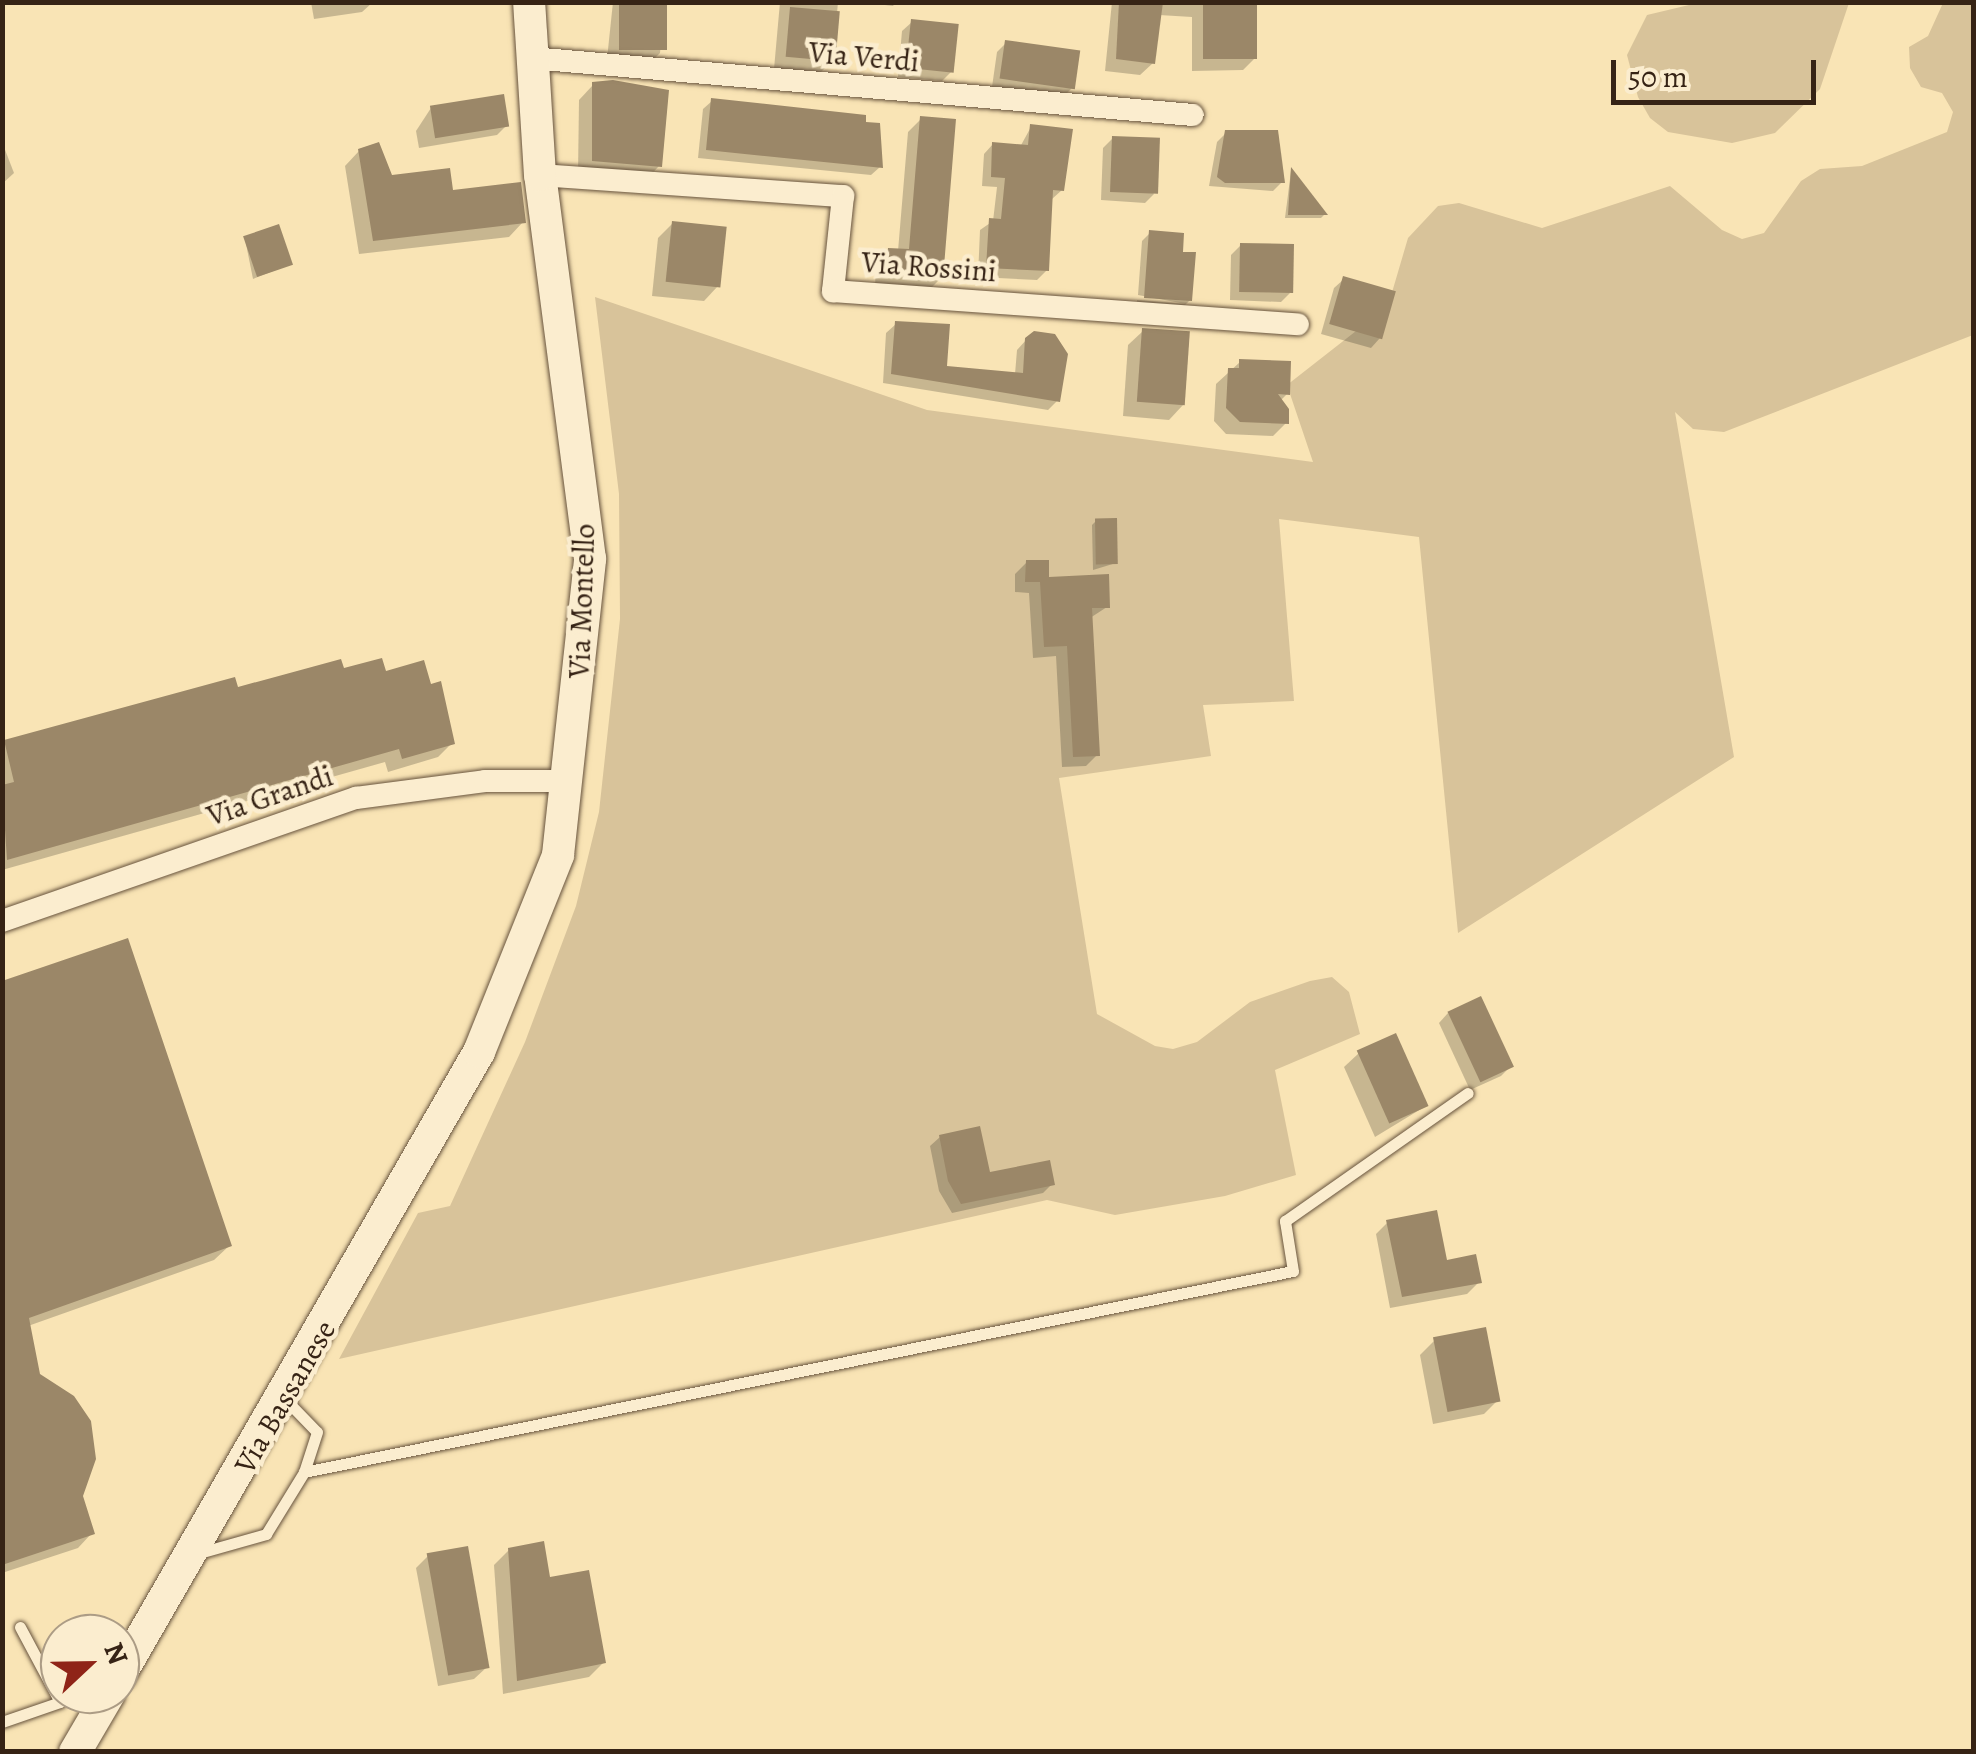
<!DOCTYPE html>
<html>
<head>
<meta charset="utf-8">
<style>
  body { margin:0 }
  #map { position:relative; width:1976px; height:1754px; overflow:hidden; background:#f9e4b5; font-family:Alegreya,serif }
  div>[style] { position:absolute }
  .green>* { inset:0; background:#d8c39a }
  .shadow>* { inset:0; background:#0003 }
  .building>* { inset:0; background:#9b8768; transform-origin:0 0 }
  .roads { filter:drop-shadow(0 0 2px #67533d) drop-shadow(0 0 2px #67533d) }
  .service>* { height:11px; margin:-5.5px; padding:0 5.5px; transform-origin:5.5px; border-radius:5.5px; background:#fbedcf }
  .minor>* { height:22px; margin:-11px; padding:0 11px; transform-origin:11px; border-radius:11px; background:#fbedcf }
  .secondary>* { height:32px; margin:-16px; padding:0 16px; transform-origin:16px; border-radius:16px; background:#fbedcf }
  span { translate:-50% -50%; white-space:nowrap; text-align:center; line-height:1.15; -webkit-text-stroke:9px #fbedcf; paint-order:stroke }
  .street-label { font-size:30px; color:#362315 }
  .frame { position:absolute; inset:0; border:5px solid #362315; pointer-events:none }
  .north { position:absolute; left:40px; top:1614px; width:100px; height:100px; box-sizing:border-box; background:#fbedcf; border:2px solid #ac9c85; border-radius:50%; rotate:68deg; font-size:28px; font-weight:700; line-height:40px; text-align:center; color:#362315 }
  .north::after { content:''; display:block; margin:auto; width:35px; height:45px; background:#8f2418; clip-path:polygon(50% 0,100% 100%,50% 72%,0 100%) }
  .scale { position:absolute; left:1611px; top:60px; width:205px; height:45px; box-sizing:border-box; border:5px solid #362315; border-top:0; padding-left:12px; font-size:30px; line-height:35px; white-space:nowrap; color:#362315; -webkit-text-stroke:8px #fbedcf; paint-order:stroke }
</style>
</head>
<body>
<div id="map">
  <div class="green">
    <div style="clip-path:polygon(1849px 3px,1820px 89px,1775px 133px,1732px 143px,1668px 132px,1650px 118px,1638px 97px,1627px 55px,1647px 15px,1689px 5px)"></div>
    <div style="clip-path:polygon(1943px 3px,1973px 3px,1973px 335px,1724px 432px,1693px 429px,1675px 412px,1734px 757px,1458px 933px,1419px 537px,1279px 519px,1294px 701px,1203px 705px,1211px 756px,1059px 778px,1097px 1014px,1155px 1046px,1173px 1049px,1197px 1042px,1250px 1002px,1310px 981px,1332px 977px,1349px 992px,1360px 1034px,1275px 1070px,1296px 1175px,1225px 1196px,1115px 1215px,1047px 1200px,339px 1359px,418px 1213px,450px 1206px,525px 1042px,576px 906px,599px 812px,620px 619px,619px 494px,595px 297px,927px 410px,1313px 462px,1287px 385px,1388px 306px,1408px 238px,1438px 206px,1459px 203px,1542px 228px,1670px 186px,1722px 230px,1742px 239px,1764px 233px,1801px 181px,1820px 169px,1862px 166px,1947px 132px,1953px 112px,1942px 93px,1921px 87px,1910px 68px,1909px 47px,1928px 36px)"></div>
  </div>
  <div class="shadow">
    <div style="clip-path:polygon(311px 2px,372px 2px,372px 3px,362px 12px,314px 19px)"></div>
    <div style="clip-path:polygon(613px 2px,664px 2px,660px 53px,650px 63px,607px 59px)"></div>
    <div style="clip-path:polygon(780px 2px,838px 2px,833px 60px,820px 73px,774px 69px)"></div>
    <div style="clip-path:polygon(860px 2px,896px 2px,893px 6px)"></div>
    <div style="clip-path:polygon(1112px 2px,1255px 2px,1255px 58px,1243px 70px,1192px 71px,1192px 17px,1159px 15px,1153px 63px,1140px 75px,1105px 71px)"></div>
    <div style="clip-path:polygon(912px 22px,952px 71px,942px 81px,898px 77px,902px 31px)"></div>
    <div style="clip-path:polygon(1006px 43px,1072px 88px,1063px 97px,992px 87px,997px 52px)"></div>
    <div style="clip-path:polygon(593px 85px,659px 166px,645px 181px,578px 174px,579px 100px)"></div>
    <div style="clip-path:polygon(712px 101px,863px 124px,880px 167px,871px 175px,698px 158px,703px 109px)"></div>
    <div style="clip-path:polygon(431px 108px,506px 126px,497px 135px,419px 148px,416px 131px)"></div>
    <div style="clip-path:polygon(921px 119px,941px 278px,928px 291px,875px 287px,876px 264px,898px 251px,908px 132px)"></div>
    <div style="clip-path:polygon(1031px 127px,1062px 190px,1052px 199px,1047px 270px,1037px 280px,978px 277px,980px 230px,993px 221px,997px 187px,982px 186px,984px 154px,993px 144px,1020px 147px)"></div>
    <div style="clip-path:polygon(1226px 133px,1282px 182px,1273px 191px,1209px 186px,1217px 142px)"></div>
    <div style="clip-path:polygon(1113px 138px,1154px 194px,1145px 203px,1101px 200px,1103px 148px)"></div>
    <div style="clip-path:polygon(2px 142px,14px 173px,2px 184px)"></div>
    <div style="clip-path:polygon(359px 151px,390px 178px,451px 193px,523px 222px,509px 237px,359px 254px,345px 166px)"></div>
    <div style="clip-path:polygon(1291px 171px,1324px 215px,1321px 218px,1285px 218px)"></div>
    <div style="clip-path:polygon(673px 223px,718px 286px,704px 301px,652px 296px,658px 238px)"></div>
    <div style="clip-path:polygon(1150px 233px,1180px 254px,1190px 300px,1181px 309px,1137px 306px,1137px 300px,1186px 304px,1138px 295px,1142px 241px)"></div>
    <div style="clip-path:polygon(245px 239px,291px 264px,253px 279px)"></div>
    <div style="clip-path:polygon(1241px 245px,1290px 293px,1281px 302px,1230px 300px,1231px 255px)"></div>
    <div style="clip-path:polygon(1344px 279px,1380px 338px,1371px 348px,1321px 334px,1334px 288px)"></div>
    <div style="clip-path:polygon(896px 324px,945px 368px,1015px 374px,1017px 350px,1027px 339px,1057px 401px,1048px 410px,883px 383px,886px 333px)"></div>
    <div style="clip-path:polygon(1143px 331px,1183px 405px,1169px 420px,1123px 416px,1128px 345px)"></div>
    <div style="clip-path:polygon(1240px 362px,1287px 394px,1280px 401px,1286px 423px,1273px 436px,1226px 434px,1214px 421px,1216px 384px)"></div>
    <div style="clip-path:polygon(1096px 521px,1116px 563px,1093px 570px,1092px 525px)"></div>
    <div style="clip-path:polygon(1027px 562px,1046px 579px,1107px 607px,1090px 618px,1097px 755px,1086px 766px,1062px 767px,1056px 656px,1033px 658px,1029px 593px,1015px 592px,1015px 574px)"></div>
    <div style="clip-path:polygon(343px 671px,384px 674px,452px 743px,438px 757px,388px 772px,385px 762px,2px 870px,5px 742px)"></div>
    <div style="clip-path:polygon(2px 982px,229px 1246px,214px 1260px,28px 1326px,38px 1376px,92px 1533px,78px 1548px,2px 1573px)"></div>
    <div style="clip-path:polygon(1448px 1013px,1510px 1067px,1501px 1076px,1470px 1090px,1439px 1023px)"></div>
    <div style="clip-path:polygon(1359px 1053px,1426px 1106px,1375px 1137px,1344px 1067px)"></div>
    <div style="clip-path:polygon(940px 1137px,988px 1175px,1052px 1184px,1043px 1193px,952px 1213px,939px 1191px,930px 1146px)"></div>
    <div style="clip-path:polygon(1388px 1222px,1445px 1263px,1479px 1282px,1467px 1294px,1390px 1308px,1376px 1234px)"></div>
    <div style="clip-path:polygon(1434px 1341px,1498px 1400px,1484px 1414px,1433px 1424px,1420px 1355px)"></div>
    <div style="clip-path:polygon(509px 1550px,548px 1580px,603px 1663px,589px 1677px,503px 1694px,494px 1565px)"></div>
    <div style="clip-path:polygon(428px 1556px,487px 1667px,474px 1679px,438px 1686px,416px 1568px)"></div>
  </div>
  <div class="building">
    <div style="left:619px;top:2px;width:48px;height:48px"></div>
    <div style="clip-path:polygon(1119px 2px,1163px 2px,1155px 64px,1116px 59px)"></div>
    <div style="left:1203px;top:2px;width:54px;height:57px"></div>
    <div style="left:790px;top:7px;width:50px;height:50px;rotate:5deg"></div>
    <div style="left:911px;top:19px;width:48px;height:49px;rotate:6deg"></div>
    <div style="left:1005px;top:40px;width:76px;height:39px;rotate:8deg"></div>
    <div style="clip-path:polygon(613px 80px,669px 90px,662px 167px,592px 161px,592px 82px)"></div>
    <div style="left:504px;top:94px;width:33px;height:75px;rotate:81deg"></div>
    <div style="clip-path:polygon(711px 98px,866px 115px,866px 122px,880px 123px,883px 168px,706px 150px)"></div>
    <div style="clip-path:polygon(920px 116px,956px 119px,943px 279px,886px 275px,888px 248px,909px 249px)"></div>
    <div style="clip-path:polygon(1030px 124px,1073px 129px,1064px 191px,1053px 190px,1049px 271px,986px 268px,989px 218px,1001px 219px,1005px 178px,991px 177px,992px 142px,1028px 145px)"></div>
    <div style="clip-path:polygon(1225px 130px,1278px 130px,1285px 183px,1225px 183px,1217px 177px)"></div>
    <div style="left:1112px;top:136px;width:48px;height:56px;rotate:2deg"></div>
    <div style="clip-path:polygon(379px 142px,392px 175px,450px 168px,453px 190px,521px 182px,526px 223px,373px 241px,358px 149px)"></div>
    <div style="clip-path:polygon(1291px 167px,1328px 215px,1288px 215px)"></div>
    <div style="left:672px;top:221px;width:55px;height:61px;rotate:6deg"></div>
    <div style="left:279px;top:224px;width:43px;height:38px;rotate:71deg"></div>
    <div style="clip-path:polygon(1149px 230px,1184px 233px,1183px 252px,1196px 252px,1192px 301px,1144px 298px)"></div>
    <div style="left:1240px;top:243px;width:54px;height:49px;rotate:1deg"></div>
    <div style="left:1343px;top:276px;width:55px;height:50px;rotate:16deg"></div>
    <div style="clip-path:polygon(895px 321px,950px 324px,947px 366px,1023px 373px,1025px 338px,1034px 331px,1055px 334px,1068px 354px,1060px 402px,891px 374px)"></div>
    <div style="left:1142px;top:328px;width:48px;height:74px;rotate:4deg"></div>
    <div style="clip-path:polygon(1239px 359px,1291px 361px,1290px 395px,1278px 394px,1289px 409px,1289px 424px,1240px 422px,1226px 408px,1228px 368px,1239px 368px)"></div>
    <div style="left:1117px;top:518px;width:46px;height:22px;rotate:89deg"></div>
    <div style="clip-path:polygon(1026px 560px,1049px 560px,1049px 577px,1109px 574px,1110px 608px,1092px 608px,1100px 756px,1073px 757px,1067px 646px,1044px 647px,1040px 582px,1025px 582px)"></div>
    <div style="clip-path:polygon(382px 658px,386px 671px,424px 660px,431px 684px,441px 681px,455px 744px,402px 759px,399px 749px,7px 860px,2px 785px,14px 782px,4px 740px,235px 677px,238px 687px,341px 659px,344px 668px)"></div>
    <div style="clip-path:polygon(128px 938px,232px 1246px,29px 1318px,40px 1374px,74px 1396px,91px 1421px,96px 1459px,83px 1496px,95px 1534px,2px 1565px,2px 981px)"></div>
    <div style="left:1481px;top:996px;width:78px;height:37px;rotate:65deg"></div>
    <div style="left:1396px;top:1033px;width:80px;height:43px;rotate:66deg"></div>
    <div style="clip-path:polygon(980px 1126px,990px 1172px,1050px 1160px,1055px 1185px,961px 1204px,948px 1181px,939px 1135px)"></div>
    <div style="clip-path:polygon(1437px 1210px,1447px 1260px,1476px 1254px,1482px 1283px,1402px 1297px,1386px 1220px)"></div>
    <div style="left:1486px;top:1327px;width:76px;height:54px;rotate:79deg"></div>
    <div style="clip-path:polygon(544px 1541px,550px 1577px,589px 1570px,606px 1663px,517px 1681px,508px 1548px)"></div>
    <div style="left:468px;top:1546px;width:124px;height:42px;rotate:80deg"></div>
  </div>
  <div class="roads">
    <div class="service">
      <div style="left:284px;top:1398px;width:47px;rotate:45.9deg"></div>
      <div style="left:317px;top:1432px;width:42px;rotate:108deg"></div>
      <div style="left:199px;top:1553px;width:70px;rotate:-15.8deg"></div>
      <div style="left:266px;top:1534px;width:73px;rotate:-58.5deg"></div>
      <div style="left:304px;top:1472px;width:1009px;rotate:-11.49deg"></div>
      <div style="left:1293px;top:1271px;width:51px;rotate:-99.1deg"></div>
      <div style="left:1285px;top:1221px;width:223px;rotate:-35deg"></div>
      <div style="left:2px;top:1722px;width:61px;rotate:-19deg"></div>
      <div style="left:60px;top:1702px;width:85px;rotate:-118.1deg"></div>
    </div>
    <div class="minor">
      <div style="left:531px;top:58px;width:664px;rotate:4.92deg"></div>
      <div style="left:540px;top:175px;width:304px;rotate:4deg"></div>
      <div style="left:843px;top:196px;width:96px;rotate:96deg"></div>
      <div style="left:833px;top:291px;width:466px;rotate:4.1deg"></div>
      <div style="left:2px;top:921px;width:375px;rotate:-19.2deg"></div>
      <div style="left:356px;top:798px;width:130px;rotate:-7.5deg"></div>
      <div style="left:485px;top:781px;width:84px"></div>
    </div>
    <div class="secondary">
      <div style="left:120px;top:1675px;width:719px;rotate:-60.05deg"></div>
      <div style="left:479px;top:1052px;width:212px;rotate:-68.1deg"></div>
      <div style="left:558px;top:855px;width:298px;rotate:-83.8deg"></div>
      <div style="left:590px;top:559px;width:387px;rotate:-97.4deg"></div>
      <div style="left:540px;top:175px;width:173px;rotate:-93.6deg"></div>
      <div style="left:75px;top:1752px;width:67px;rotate:-59.6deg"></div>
    </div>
  </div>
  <div class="street-label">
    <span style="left:864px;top:57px;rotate:5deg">Via Verdi</span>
    <span style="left:929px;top:267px;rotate:4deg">Via Rossini</span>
    <span style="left:582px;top:601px;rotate:-88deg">Via Montello</span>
    <span style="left:270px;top:796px;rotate:-19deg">Via Grandi</span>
    <span style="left:285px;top:1397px;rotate:-60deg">Via Bassanese</span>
  </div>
  <div class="frame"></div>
  <div class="north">N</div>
  <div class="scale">50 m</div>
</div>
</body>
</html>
